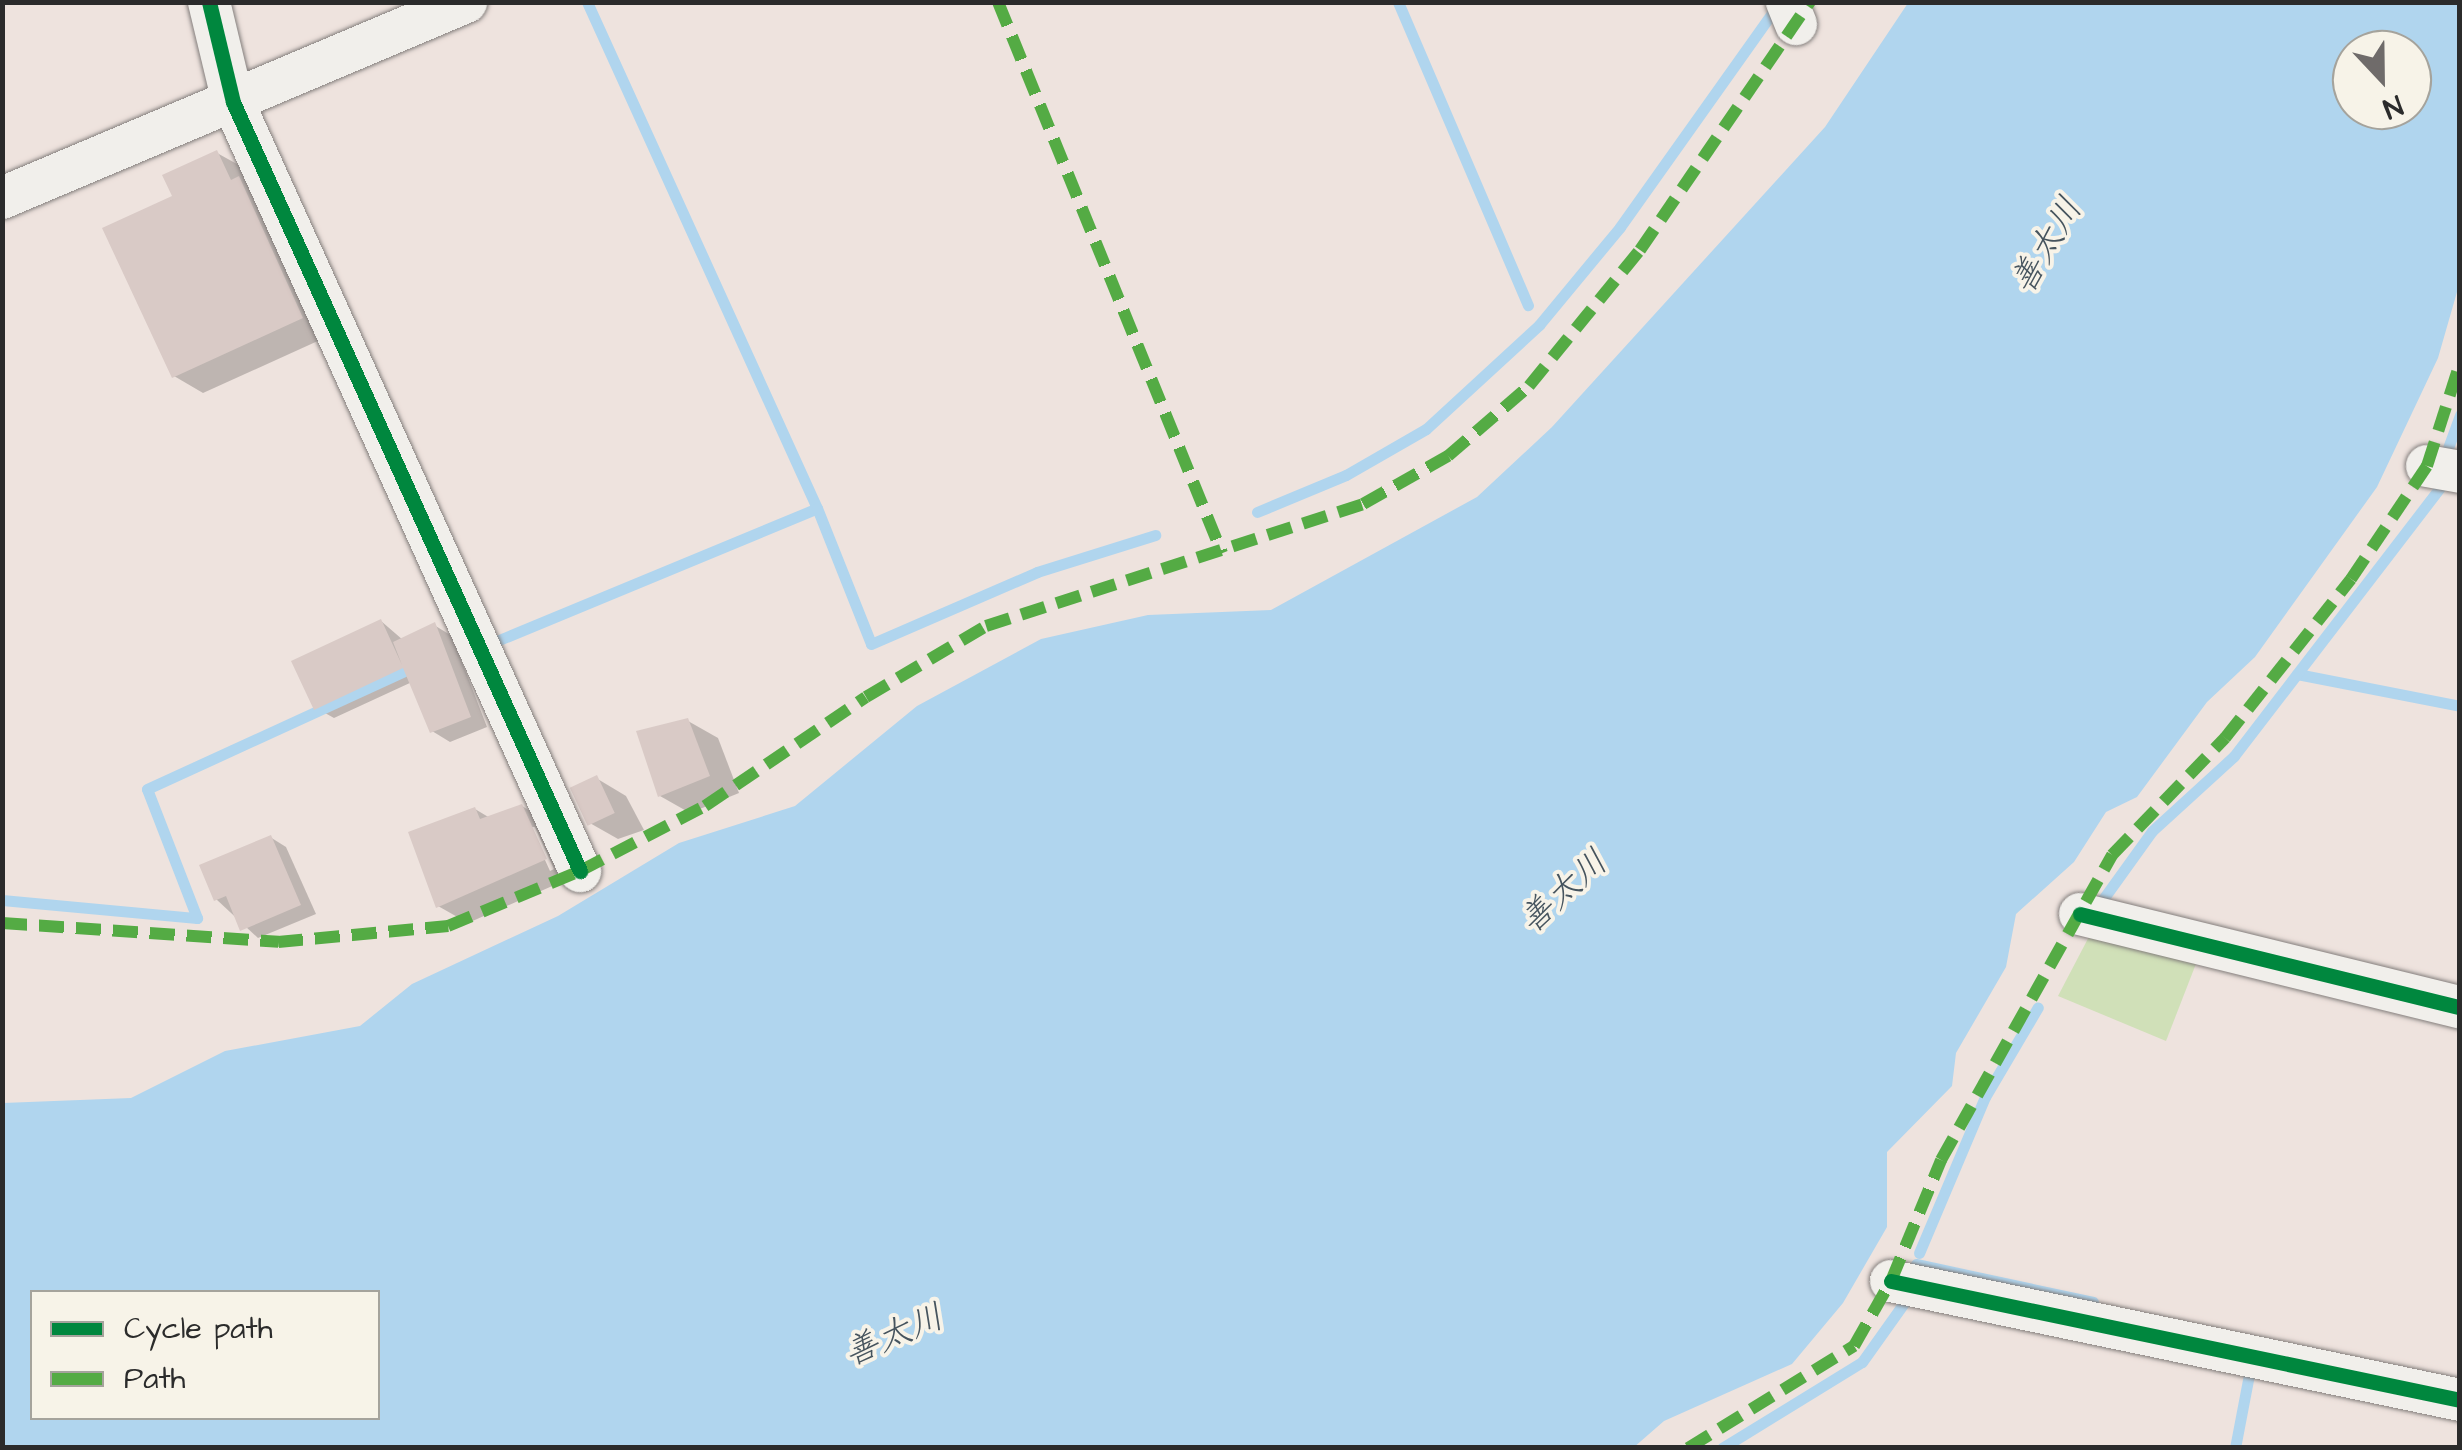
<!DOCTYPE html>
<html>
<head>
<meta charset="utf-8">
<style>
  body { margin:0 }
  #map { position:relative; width:2462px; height:1450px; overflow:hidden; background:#eee3de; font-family:"Architects Daughter","Klee One",sans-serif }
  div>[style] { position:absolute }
  .green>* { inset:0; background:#d0e0b8 }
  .water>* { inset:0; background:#b0d5ee }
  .shadow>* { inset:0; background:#0003 }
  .stream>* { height:11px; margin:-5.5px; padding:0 5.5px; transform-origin:5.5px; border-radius:5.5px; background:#b0d5ee }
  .building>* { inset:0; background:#d9cac6; transform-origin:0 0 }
  .roads { filter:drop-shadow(0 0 2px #837e7c) drop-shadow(0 0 2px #837e7c) }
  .minor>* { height:42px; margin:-21px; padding:0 21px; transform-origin:21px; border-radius:21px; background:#f1efeb }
  .quiet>* { height:12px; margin-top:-6px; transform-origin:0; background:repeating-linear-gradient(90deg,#54ab44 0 25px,transparent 0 37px) }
  .cycleway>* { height:15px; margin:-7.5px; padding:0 7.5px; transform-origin:7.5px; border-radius:7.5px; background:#00873e }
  span { translate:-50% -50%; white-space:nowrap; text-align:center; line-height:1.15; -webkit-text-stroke:8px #f7f3e8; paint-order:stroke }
  .water-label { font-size:35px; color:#46545e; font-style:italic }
  .frame { position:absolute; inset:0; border:5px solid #2b2b2b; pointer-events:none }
  .legend { position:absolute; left:30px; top:1290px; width:350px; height:130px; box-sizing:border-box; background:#f7f3e8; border:2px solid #a5a39c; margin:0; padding:12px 18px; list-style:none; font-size:30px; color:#2b2b2b }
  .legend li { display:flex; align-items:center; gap:20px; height:50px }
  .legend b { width:50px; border:2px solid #a5a39c }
  .north { position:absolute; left:2332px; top:30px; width:100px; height:100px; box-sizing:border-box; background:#f7f3e8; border:2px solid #a5a39c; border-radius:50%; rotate:158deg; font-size:28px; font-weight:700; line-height:40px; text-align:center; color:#2b2b2b }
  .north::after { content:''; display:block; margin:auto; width:35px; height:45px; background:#6f6b6a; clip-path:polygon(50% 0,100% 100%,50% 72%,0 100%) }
</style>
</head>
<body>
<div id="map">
  <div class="green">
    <div style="clip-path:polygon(2093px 929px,2199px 956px,2166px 1041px,2058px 996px)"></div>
  </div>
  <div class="water">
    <div style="clip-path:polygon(evenodd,1908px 3px,2459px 3px,2459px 285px,2438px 358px,2377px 487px,2255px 657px,2207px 702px,2137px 797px,2106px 812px,2074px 862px,2016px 914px,2006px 967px,1956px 1053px,1952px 1086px,1887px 1152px,1887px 1227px,1843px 1303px,1792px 1364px,1664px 1421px,1633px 1448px,3px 1447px,3px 1103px,131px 1098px,225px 1051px,360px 1026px,412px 984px,558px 916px,679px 843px,795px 806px,917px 706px,1041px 639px,1148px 615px,1271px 610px,1477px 497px,1552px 427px,1825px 127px,1908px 3px,2352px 50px,2412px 50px,2412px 110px,2352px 110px,2352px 50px,1908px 3px,32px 1292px,378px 1292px,378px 1418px,32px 1418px,32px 1292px)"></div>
  </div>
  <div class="shadow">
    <div style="clip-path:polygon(217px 153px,246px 169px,331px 335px,203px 393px,174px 376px,176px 198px)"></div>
    <div style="clip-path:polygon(381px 621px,403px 640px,434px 625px,452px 636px,487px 727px,450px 742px,432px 731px,412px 682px,334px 718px,316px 708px)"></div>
    <div style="clip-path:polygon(688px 721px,718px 738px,739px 793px,690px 813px,660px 796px)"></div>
    <div style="clip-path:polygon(596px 778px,626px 796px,644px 830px,618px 839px,588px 822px)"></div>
    <div style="clip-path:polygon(evenodd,522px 806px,552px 824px,575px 876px,468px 923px,438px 906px,475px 809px,490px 818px,522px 806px,530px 827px,535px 827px,554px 869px,550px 871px,530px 827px)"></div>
    <div style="clip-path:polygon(270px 837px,286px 847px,316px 914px,258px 938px,216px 899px)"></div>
  </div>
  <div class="stream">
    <div style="left:587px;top:2px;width:556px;rotate:65.56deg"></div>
    <div style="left:1398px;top:2px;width:330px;rotate:66.8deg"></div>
    <div style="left:2444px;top:459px;width:47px;rotate:-70deg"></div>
    <div style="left:1257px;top:512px;width:96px;rotate:-22.6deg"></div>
    <div style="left:1346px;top:475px;width:92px;rotate:-29.9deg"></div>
    <div style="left:1426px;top:429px;width:154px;rotate:-42.6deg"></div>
    <div style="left:1539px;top:325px;width:127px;rotate:-50.4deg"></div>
    <div style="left:1620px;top:227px;width:262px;rotate:-54.6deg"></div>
    <div style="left:499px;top:640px;width:344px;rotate:-22.5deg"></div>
    <div style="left:817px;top:508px;width:146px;rotate:68.3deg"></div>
    <div style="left:871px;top:644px;width:181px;rotate:-23.4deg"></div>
    <div style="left:1037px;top:572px;width:124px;rotate:-17.4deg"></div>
    <div style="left:2297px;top:674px;width:166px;rotate:11.1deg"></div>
    <div style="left:2px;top:900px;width:196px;rotate:5.3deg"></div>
    <div style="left:197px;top:918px;width:138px;rotate:-111.2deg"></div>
    <div style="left:147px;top:789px;width:294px;rotate:-24.6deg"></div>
    <div style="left:2101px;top:902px;width:87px;rotate:-54.3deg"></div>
    <div style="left:2152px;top:831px;width:111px;rotate:-42.4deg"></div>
    <div style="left:2234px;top:756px;width:343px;rotate:-52.5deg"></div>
    <div style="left:1919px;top:1253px;width:169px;rotate:-67.1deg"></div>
    <div style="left:1985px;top:1097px;width:104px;rotate:-59.5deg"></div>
    <div style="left:1916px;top:1264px;width:181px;rotate:12.1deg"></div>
    <div style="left:1722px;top:1448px;width:164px;rotate:-31.6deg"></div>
    <div style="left:1862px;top:1362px;width:85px;rotate:-54.6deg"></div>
    <div style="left:2235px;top:1448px;width:86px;rotate:-79.2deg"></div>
  </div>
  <div class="building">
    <div style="clip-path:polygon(217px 150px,231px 180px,239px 176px,303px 318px,172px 378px,102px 228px,172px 196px,162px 175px)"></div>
    <div style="clip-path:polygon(381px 619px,402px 665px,393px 642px,435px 622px,471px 717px,430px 733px,403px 668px,314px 710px,291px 661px)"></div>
    <div style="clip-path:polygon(688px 718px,710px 776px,658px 797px,636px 731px)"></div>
    <div style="left:597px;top:775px;width:42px;height:30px;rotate:65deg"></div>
    <div style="clip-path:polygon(522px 804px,547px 859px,436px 908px,408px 832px,475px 807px,480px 819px)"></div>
    <div style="clip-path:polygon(271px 835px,301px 905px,240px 931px,226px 896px,214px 901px,199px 865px)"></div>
  </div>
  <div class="roads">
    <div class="minor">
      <div style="left:209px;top:2px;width:103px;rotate:76.5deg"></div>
      <div style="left:233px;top:102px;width:844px;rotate:65.71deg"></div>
      <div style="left:1787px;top:2px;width:24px;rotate:68deg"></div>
      <div style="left:2px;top:198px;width:504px;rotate:-22.9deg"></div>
      <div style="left:2427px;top:466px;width:34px;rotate:10deg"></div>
      <div style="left:2080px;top:914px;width:391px;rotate:13.8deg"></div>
      <div style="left:1891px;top:1281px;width:581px;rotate:11.81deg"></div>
    </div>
  </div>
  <div class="quiet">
    <div style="left:998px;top:2px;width:595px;rotate:67.88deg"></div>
    <div style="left:2px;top:923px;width:277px;rotate:3.9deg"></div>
    <div style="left:278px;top:942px;width:171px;rotate:-5.4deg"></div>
    <div style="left:448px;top:926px;width:143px;rotate:-22.6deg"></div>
    <div style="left:580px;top:871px;width:141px;rotate:-27.5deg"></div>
    <div style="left:705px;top:806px;width:194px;rotate:-34.1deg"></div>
    <div style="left:866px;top:697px;width:139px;rotate:-30.6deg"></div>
    <div style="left:986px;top:626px;width:396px;rotate:-17.9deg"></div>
    <div style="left:1363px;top:504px;width:98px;rotate:-29.5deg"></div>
    <div style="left:1448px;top:456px;width:107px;rotate:-40.8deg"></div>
    <div style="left:1529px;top:386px;width:176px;rotate:-50.8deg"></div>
    <div style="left:1640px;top:250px;width:301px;rotate:-55.6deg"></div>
    <div style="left:1688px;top:1448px;width:195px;rotate:-31.6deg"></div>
    <div style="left:1854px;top:1346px;width:75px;rotate:-60.4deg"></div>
    <div style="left:1891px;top:1281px;width:131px;rotate:-67.5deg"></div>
    <div style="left:1941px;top:1160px;width:350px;rotate:-60.7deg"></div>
    <div style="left:2112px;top:855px;width:163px;rotate:-46deg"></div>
    <div style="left:2225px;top:738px;width:203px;rotate:-51.6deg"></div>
    <div style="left:2351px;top:579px;width:136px;rotate:-56.1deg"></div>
    <div style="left:2427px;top:466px;width:108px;rotate:-72.2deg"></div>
  </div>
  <div class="cycleway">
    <div style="left:209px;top:2px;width:103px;rotate:76.5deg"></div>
    <div style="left:233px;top:102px;width:844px;rotate:65.71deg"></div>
    <div style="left:2080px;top:914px;width:391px;rotate:13.8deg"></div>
    <div style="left:1891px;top:1281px;width:581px;rotate:11.81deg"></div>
  </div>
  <div class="water-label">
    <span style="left:2047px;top:246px;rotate:-59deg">善太川</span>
    <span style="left:1564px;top:892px;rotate:-42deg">善太川</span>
    <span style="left:894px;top:1336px;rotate:-23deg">善太川</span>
  </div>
  <div class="frame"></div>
  <ul class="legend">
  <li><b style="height:12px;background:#00873e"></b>Cycle path</li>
  <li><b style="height:12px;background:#54ab44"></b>Path</li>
  </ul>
  <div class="north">N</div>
</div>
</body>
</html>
